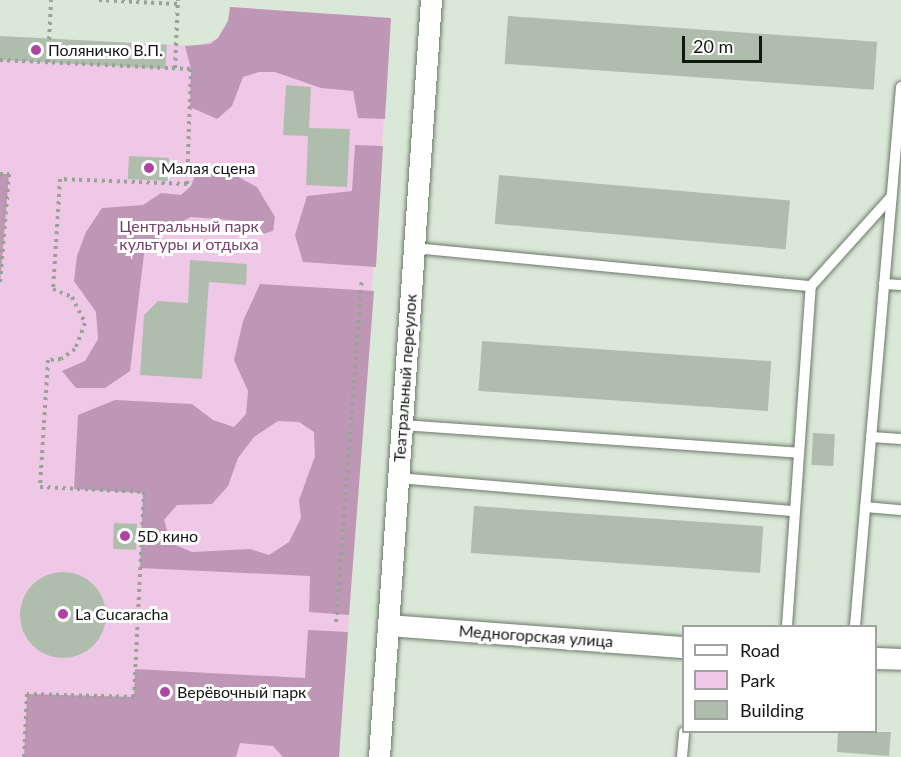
<!DOCTYPE html>
<html>
<head>
<meta charset="utf-8">
<style>
  body { margin:0 }
  #map { position:relative; width:901px; height:757px; overflow:hidden; background:#dae9d7; font-family:Lato,sans-serif }
  div>[style] { position:absolute }
  .green>* { inset:0; background:#f0c8e7 }
  .forest>* { inset:0; background:#be96b6 }
  .building>* { inset:0; background:#afbeac; transform-origin:0 0 }
  .round { border-radius:50% }
  .path>* { height:4px; margin-top:-2px; transform-origin:0; background:repeating-linear-gradient(90deg,#97a395 0 3px,transparent 0 7.5px) }
  .roads { filter:drop-shadow(0 0 2px #6b7969) drop-shadow(0 0 2px #6b7969) }
  .lane>* { height:10px; margin:-5px; padding:0 5px; transform-origin:5px; border-radius:5px; background:#fff }
  .street>* { height:21px; margin:-10.5px; padding:0 10.5px; transform-origin:10.5px; border-radius:10.5px; background:#fff }
  .dots>* { width:16px; height:16px; translate:-50% -50%; box-sizing:border-box; border:3px solid #fff; border-radius:50% }
  span { translate:-50% -50%; white-space:nowrap; text-align:center; line-height:1.15; -webkit-text-stroke:6px #fff; paint-order:stroke }
  .poi-label { font-size:16px; color:#121711 }
  .left { translate:0 -50%; text-align:left }
  .park-label { font-size:16px; color:#77426e }
  .street-label { font-size:16px; color:#121711 }
  .legend { position:absolute; left:682px; top:625px; width:195px; height:108px; box-sizing:border-box; background:#fff; border:2px solid #a0a2a0; margin:0; padding:8px 10px; list-style:none; font-size:18px; color:#121711 }
  .legend li { display:flex; align-items:center; gap:12px; height:30px }
  .legend b { width:30px; border:2px solid #a0a2a0 }
  .scale { position:absolute; left:682px; top:36px; width:80px; height:27px; box-sizing:border-box; border:3px solid #121711; border-top:0; padding-left:8px; font-size:18px; line-height:21px; white-space:nowrap; color:#121711; -webkit-text-stroke:4px #fff; paint-order:stroke }
</style>
</head>
<body>
<div id="map">
  <div class="green">
    <div style="clip-path:polygon(230px 7px,391px 18px,339px 757px,0 757px,0 36px,199px 46px,218px 38px,228px 21px)"></div>
  </div>
  <div class="forest">
    <div style="clip-path:polygon(230px 7px,391px 18px,385px 119px,358px 118px,353px 91px,321px 88px,275px 72px,259px 72px,243px 77px,232px 106px,217px 119px,190px 107px,191px 69px,185px 46px,210px 44px,218px 38px,228px 21px)"></div>
    <div style="clip-path:polygon(355px 145px,383px 146px,376px 267px,303px 262px,295px 235px,307px 196px,352px 191px)"></div>
    <div style="clip-path:polygon(216px 165px,257px 187px,275px 217px,273px 231px,259px 235px,241px 221px,191px 217px,168px 228px,144px 254px,130px 371px,105px 388px,76px 388px,62px 371px,85px 361px,98px 339px,96px 312px,74px 281px,77px 256px,86px 232px,102px 208px,143px 205px,161px 193px,181px 195px,191px 186px,198px 168px)"></div>
    <div style="clip-path:polygon(0 174px,9px 174px,0 284px)"></div>
    <div style="clip-path:polygon(evenodd,260px 284px,374px 291px,349px 615px,309px 612px,310px 576px,140px 568px,143px 493px,74px 489px,78px 415px,115px 400px,192px 404px,213px 420px,234px 427px,246px 414px,248px 391px,234px 360px,243px 321px,260px 284px,278px 421px,299px 422px,314px 432px,315px 456px,299px 500px,301px 518px,289px 542px,269px 555px,250px 549px,192px 552px,171px 543px,164px 520px,177px 505px,212px 504px,228px 486px,238px 458px,254px 437px,278px 421px)"></div>
    <div style="clip-path:polygon(308px 630px,348px 632px,339px 757px,283px 757px,273px 746px,240px 743px,236px 757px,24px 757px,27px 694px,134px 697px,135px 669px,305px 678px)"></div>
  </div>
  <div class="building">
    <div style="left:508px;top:16px;width:370px;height:48px;rotate:4deg"></div>
    <div style="left:0;top:36px;width:167px;height:24px;rotate:3deg"></div>
    <div style="clip-path:polygon(286px 85px,311px 87px,309px 128px,350px 129px,347px 187px,306px 185px,308px 136px,283px 135px)"></div>
    <div style="left:129px;top:156px;width:40px;height:23px;rotate:3deg"></div>
    <div style="left:499px;top:175px;width:292px;height:49px;rotate:5deg"></div>
    <div style="clip-path:polygon(190px 260px,247px 264px,246px 285px,209px 282px,202px 379px,140px 375px,144px 315px,158px 301px,188px 303px)"></div>
    <div style="left:482px;top:341px;width:290px;height:50px;rotate:4deg"></div>
    <div style="left:813px;top:433px;width:22px;height:32px;rotate:3deg"></div>
    <div style="left:474px;top:506px;width:290px;height:47px;rotate:4deg"></div>
    <div style="left:114px;top:523px;width:23px;height:26px;rotate:2deg"></div>
    <div class="round" style="left:20px;top:572px;width:86px;height:86px"></div>
    <div style="clip-path:polygon(838px 732px,891px 732px,889px 756px,837px 752px)"></div>
  </div>
  <div class="path">
    <div style="left:99px;top:0;width:78px;rotate:2.9deg"></div>
    <div style="left:0;top:60px;width:191px;rotate:2.7deg"></div>
    <div style="left:191px;top:69px;width:115px;rotate:92deg"></div>
    <div style="left:187px;top:184px;width:127px;rotate:-177.7deg"></div>
    <div style="left:60px;top:179px;width:110px;rotate:93.6deg"></div>
    <div style="left:53px;top:289px;width:21px;rotate:23deg"></div>
    <div style="left:72px;top:297px;width:29px;rotate:63deg"></div>
    <div style="left:85px;top:323px;width:28px;rotate:111deg"></div>
    <div style="left:75px;top:349px;width:17px;rotate:144deg"></div>
    <div style="left:61px;top:359px;width:13px;rotate:176deg"></div>
    <div style="left:48px;top:360px;width:127px;rotate:93.6deg"></div>
    <div style="left:40px;top:487px;width:104px;rotate:2.8deg"></div>
    <div style="left:144px;top:492px;width:205px;rotate:92.8deg"></div>
    <div style="left:134px;top:697px;width:107px;rotate:-178.4deg"></div>
    <div style="left:27px;top:694px;width:63px;rotate:92.7deg"></div>
    <div style="left:48px;top:62px;width:62px;rotate:-87.2deg"></div>
    <div style="left:175px;top:68px;width:68px;rotate:-87.5deg"></div>
    <div style="left:0;top:174px;width:9px"></div>
    <div style="left:9px;top:174px;width:110px;rotate:94.7deg"></div>
    <div style="left:336px;top:622px;width:344px;rotate:-85.7deg"></div>
  </div>
  <div class="roads">
    <div class="lane">
      <div style="left:414px;top:248px;width:399px;rotate:5.5deg"></div>
      <div style="left:884px;top:284px;width:17px;rotate:3deg"></div>
      <div style="left:402px;top:425px;width:398px;rotate:4deg"></div>
      <div style="left:871px;top:437px;width:30px;rotate:4deg"></div>
      <div style="left:398px;top:478px;width:398px;rotate:4.8deg"></div>
      <div style="left:865px;top:507px;width:36px;rotate:5deg"></div>
      <div style="left:787px;top:626px;width:341px;rotate:-86deg"></div>
      <div style="left:811px;top:286px;width:120px;rotate:-48deg"></div>
      <div style="left:855px;top:626px;width:541px;rotate:-85.12deg"></div>
      <div style="left:682px;top:757px;width:25px;rotate:-85deg"></div>
    </div>
    <div class="street">
      <div style="left:388px;top:625px;width:297px;rotate:4.3deg"></div>
      <div style="left:876px;top:658px;width:25px;rotate:2deg"></div>
      <div style="left:379px;top:757px;width:759px;rotate:-86.07deg"></div>
    </div>
  </div>
  <div class="dots">
    <div style="left:36px;top:50px;background:#b143a1"></div>
    <div style="left:149px;top:168px;background:#b143a1"></div>
    <div style="left:125px;top:536px;background:#b143a1"></div>
    <div style="left:63px;top:614px;background:#b143a1"></div>
    <div style="left:165px;top:692px;background:#b143a1"></div>
  </div>
  <div class="poi-label">
    <span class="left" style="left:48px;top:50px">Поляничко В.П.</span>
    <span class="left" style="left:161px;top:168px">Малая сцена</span>
    <span class="left" style="left:137px;top:536px">5D кино</span>
    <span class="left" style="left:75px;top:614px">La Cucaracha</span>
    <span class="left" style="left:177px;top:692px">Верёвочный парк</span>
  </div>
  <div class="park-label">
    <span style="left:189px;top:235px">Центральный парк<br>культуры и отдыха</span>
  </div>
  <div class="street-label">
    <span style="left:405px;top:378px;rotate:-86deg">Театральный переулок</span>
    <span style="left:536px;top:636px;rotate:4deg">Медногорская улица</span>
  </div>
  <ul class="legend">
  <li><b style="height:8px;background:#fff"></b>Road</li>
  <li><b style="height:16px;background:#f0c8e7"></b>Park</li>
  <li><b style="height:16px;background:#afbeac"></b>Building</li>
  </ul>
  <div class="scale">20 m</div>
</div>
</body>
</html>
